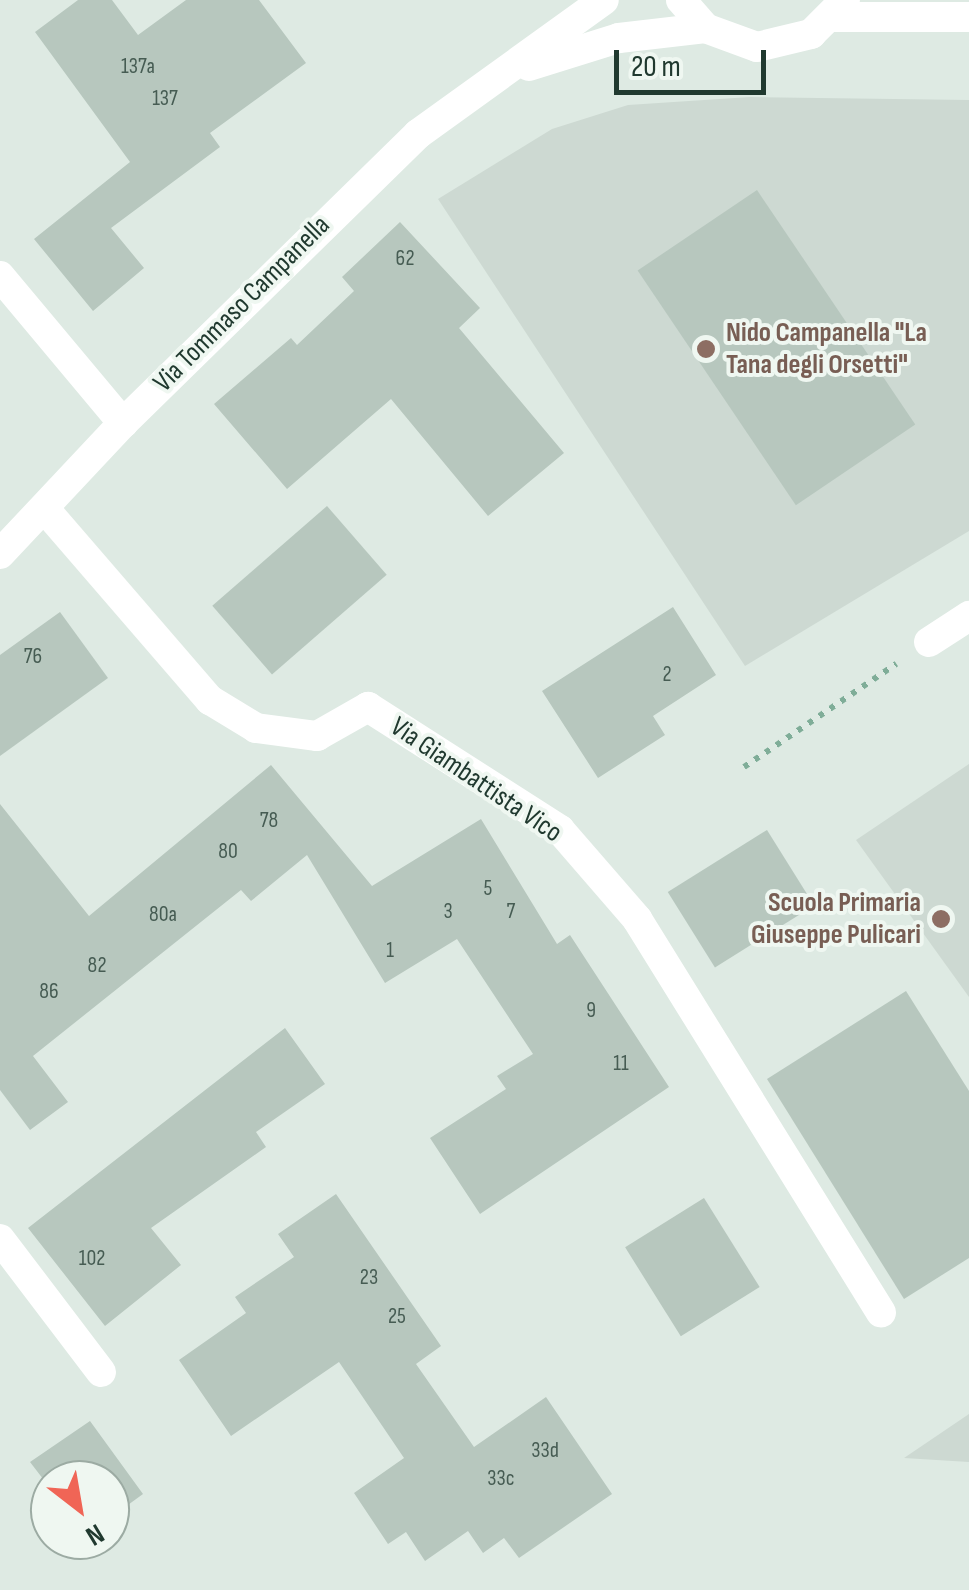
<!DOCTYPE html>
<html>
<head>
<meta charset="utf-8">
<style>
  body { margin:0 }
  #map { position:relative; width:969px; height:1590px; overflow:hidden; background:#deeae3; font-family:"Sofia Sans Condensed",sans-serif }
  div>[style] { position:absolute }
  .built>* { inset:0; background:#cdd9d2 }
  .building>* { inset:0; background:#b7c7be; transform-origin:0 0 }
  .path>* { height:6px; margin-top:-3px; transform-origin:0; background:repeating-linear-gradient(90deg,#7fad98 0 5px,transparent 0 13px) }
  .minor>* { height:30px; margin:-15px; padding:0 15px; transform-origin:15px; border-radius:15px; background:#fff }
  .tertiary>* { height:30px; margin:-15px; padding:0 15px; transform-origin:15px; border-radius:15px; background:#fff }
  .dots>* { width:28px; height:28px; translate:-50% -50%; box-sizing:border-box; border:5px solid #eff7f1; border-radius:50% }
  span { translate:-50% -50%; white-space:nowrap; text-align:center; line-height:1.15; -webkit-text-stroke:8px #eff7f1; paint-order:stroke }
  .number-label { font-size:22px; color:#465c53 }
  .number-label span { -webkit-text-stroke-width:0 }
  .street-label { font-size:28px; color:#20392f }
  .education-label { font-size:28px; color:#785e54; font-weight:700 }
  .left { translate:0 -50%; text-align:left }
  .right { translate:-100% -50%; text-align:right }
  .north { position:absolute; left:30px; top:1460px; width:100px; height:100px; box-sizing:border-box; background:#eff7f1; border:2px solid #9caba3; border-radius:50%; rotate:149deg; font-size:28px; font-weight:700; line-height:40px; text-align:center; color:#20392f }
  .north::after { content:''; display:block; margin:auto; width:35px; height:45px; background:#f06556; clip-path:polygon(50% 0,100% 100%,50% 72%,0 100%) }
  .scale { position:absolute; left:614px; top:50px; width:152px; height:45px; box-sizing:border-box; border:5px solid #20392f; border-top:0; padding-left:12px; font-size:30px; line-height:35px; white-space:nowrap; color:#20392f; -webkit-text-stroke:8px #eff7f1; paint-order:stroke }
</style>
</head>
<body>
<div id="map">
  <div class="built">
    <div style="clip-path:polygon(750px 97px,969px 100px,969px 531px,745px 666px,438px 199px,552px 129px,628px 105px)"></div>
    <div style="clip-path:polygon(969px 764px,969px 997px,856px 840px)"></div>
    <div style="clip-path:polygon(969px 1414px,969px 1462px,904px 1458px)"></div>
  </div>
  <div class="building">
    <div style="clip-path:polygon(78px 0,112px 0,138px 35px,186px 0,259px 0,306px 63px,210px 133px,220px 147px,111px 228px,144px 268px,93px 311px,34px 239px,130px 162px,35px 32px)"></div>
    <div style="left:757px;top:190px;width:283px;height:144px;rotate:56deg"></div>
    <div style="clip-path:polygon(400px 222px,480px 308px,459px 328px,564px 453px,488px 516px,391px 399px,287px 489px,214px 404px,291px 338px,297px 345px,354px 291px,342px 277px)"></div>
    <div style="left:327px;top:506px;width:91px;height:152px;rotate:49deg"></div>
    <div style="clip-path:polygon(673px 607px,716px 675px,653px 716px,665px 735px,598px 778px,542px 691px)"></div>
    <div style="clip-path:polygon(60px 612px,108px 678px,0 756px,0 655px)"></div>
    <div style="clip-path:polygon(271px 765px,372px 886px,481px 819px,557px 944px,570px 935px,669px 1087px,480px 1214px,430px 1138px,506px 1089px,497px 1076px,533px 1054px,457px 939px,385px 983px,307px 855px,251px 901px,241px 890px,33px 1056px,68px 1102px,30px 1130px,0 1090px,0 804px,89px 916px)"></div>
    <div style="left:767px;top:830px;width:89px;height:117px;rotate:58deg"></div>
    <div style="clip-path:polygon(906px 991px,969px 1091px,969px 1258px,904px 1299px,767px 1079px)"></div>
    <div style="clip-path:polygon(285px 1028px,325px 1084px,256px 1132px,266px 1147px,151px 1228px,181px 1265px,105px 1326px,28px 1228px)"></div>
    <div style="clip-path:polygon(336px 1194px,441px 1346px,416px 1364px,474px 1447px,546px 1397px,612px 1494px,519px 1558px,504px 1538px,483px 1553px,468px 1531px,425px 1561px,406px 1532px,388px 1544px,354px 1493px,404px 1458px,339px 1362px,231px 1436px,179px 1360px,246px 1313px,235px 1297px,294px 1257px,278px 1234px)"></div>
    <div style="left:704px;top:1198px;width:105px;height:93px;rotate:58deg"></div>
    <div style="clip-path:polygon(90px 1421px,143px 1494px,110px 1518px,110px 1480px,50px 1480px,50px 1488px,30px 1462px)"></div>
  </div>
  <div class="path">
    <div style="left:744px;top:767px;width:184px;rotate:-34.1deg"></div>
  </div>
  <div class="minor">
    <div style="left:833px;top:17px;width:136px"></div>
    <div style="left:529px;top:66px;width:94px;rotate:-17.3deg"></div>
    <div style="left:619px;top:38px;width:87px;rotate:-6.6deg"></div>
    <div style="left:0;top:276px;width:192px;rotate:50.1deg"></div>
    <div style="left:44px;top:508px;width:254px;rotate:49.2deg"></div>
    <div style="left:210px;top:700px;width:54px;rotate:31.3deg"></div>
    <div style="left:256px;top:728px;width:62px;rotate:7.5deg"></div>
    <div style="left:317px;top:736px;width:59px;rotate:-29.6deg"></div>
    <div style="left:368px;top:707px;width:228px;rotate:32.6deg"></div>
    <div style="left:560px;top:830px;width:118px;rotate:49.1deg"></div>
    <div style="left:637px;top:919px;width:463px;rotate:58.2deg"></div>
    <div style="left:0;top:554px;width:180px;rotate:-46.8deg"></div>
    <div style="left:123px;top:423px;width:413px;rotate:-44.4deg"></div>
    <div style="left:418px;top:134px;width:229px;rotate:-35.8deg"></div>
    <div style="left:929px;top:642px;width:48px;rotate:-33deg"></div>
    <div style="left:0;top:1239px;width:167px;rotate:52.8deg"></div>
  </div>
  <div class="tertiary">
    <div style="left:681px;top:0;width:37px;rotate:49deg"></div>
    <div style="left:705px;top:28px;width:55px;rotate:20.1deg"></div>
    <div style="left:757px;top:47px;width:56px;rotate:-13.5deg"></div>
    <div style="left:811px;top:34px;width:48px;rotate:-45deg"></div>
  </div>
  <div class="dots">
    <div style="left:706px;top:349px;background:#8d6e63"></div>
    <div style="left:941px;top:919px;background:#8d6e63"></div>
  </div>
  <div class="number-label">
    <span style="left:138px;top:67px">137a</span>
    <span style="left:165px;top:99px">137</span>
    <span style="left:405px;top:259px">62</span>
    <span style="left:33px;top:657px">76</span>
    <span style="left:667px;top:675px">2</span>
    <span style="left:269px;top:821px">78</span>
    <span style="left:228px;top:852px">80</span>
    <span style="left:488px;top:889px">5</span>
    <span style="left:448px;top:912px">3</span>
    <span style="left:511px;top:912px">7</span>
    <span style="left:163px;top:915px">80a</span>
    <span style="left:390px;top:951px">1</span>
    <span style="left:97px;top:966px">82</span>
    <span style="left:49px;top:992px">86</span>
    <span style="left:591px;top:1011px">9</span>
    <span style="left:621px;top:1064px">11</span>
    <span style="left:92px;top:1259px">102</span>
    <span style="left:369px;top:1278px">23</span>
    <span style="left:397px;top:1317px">25</span>
    <span style="left:545px;top:1451px">33d</span>
    <span style="left:501px;top:1479px">33c</span>
  </div>
  <div class="street-label">
    <span style="left:242px;top:304px;rotate:-45deg">Via Tommaso Campanella</span>
    <span style="left:476px;top:780px;rotate:34deg">Via Giambattista Vico</span>
  </div>
  <div class="education-label">
    <span class="left" style="left:726px;top:349px">Nido Campanella "La<br>Tana degli Orsetti"</span>
    <span class="right" style="left:921px;top:919px">Scuola Primaria<br>Giuseppe Pulicari</span>
  </div>
  <div class="north">N</div>
  <div class="scale">20 m</div>
</div>
</body>
</html>
